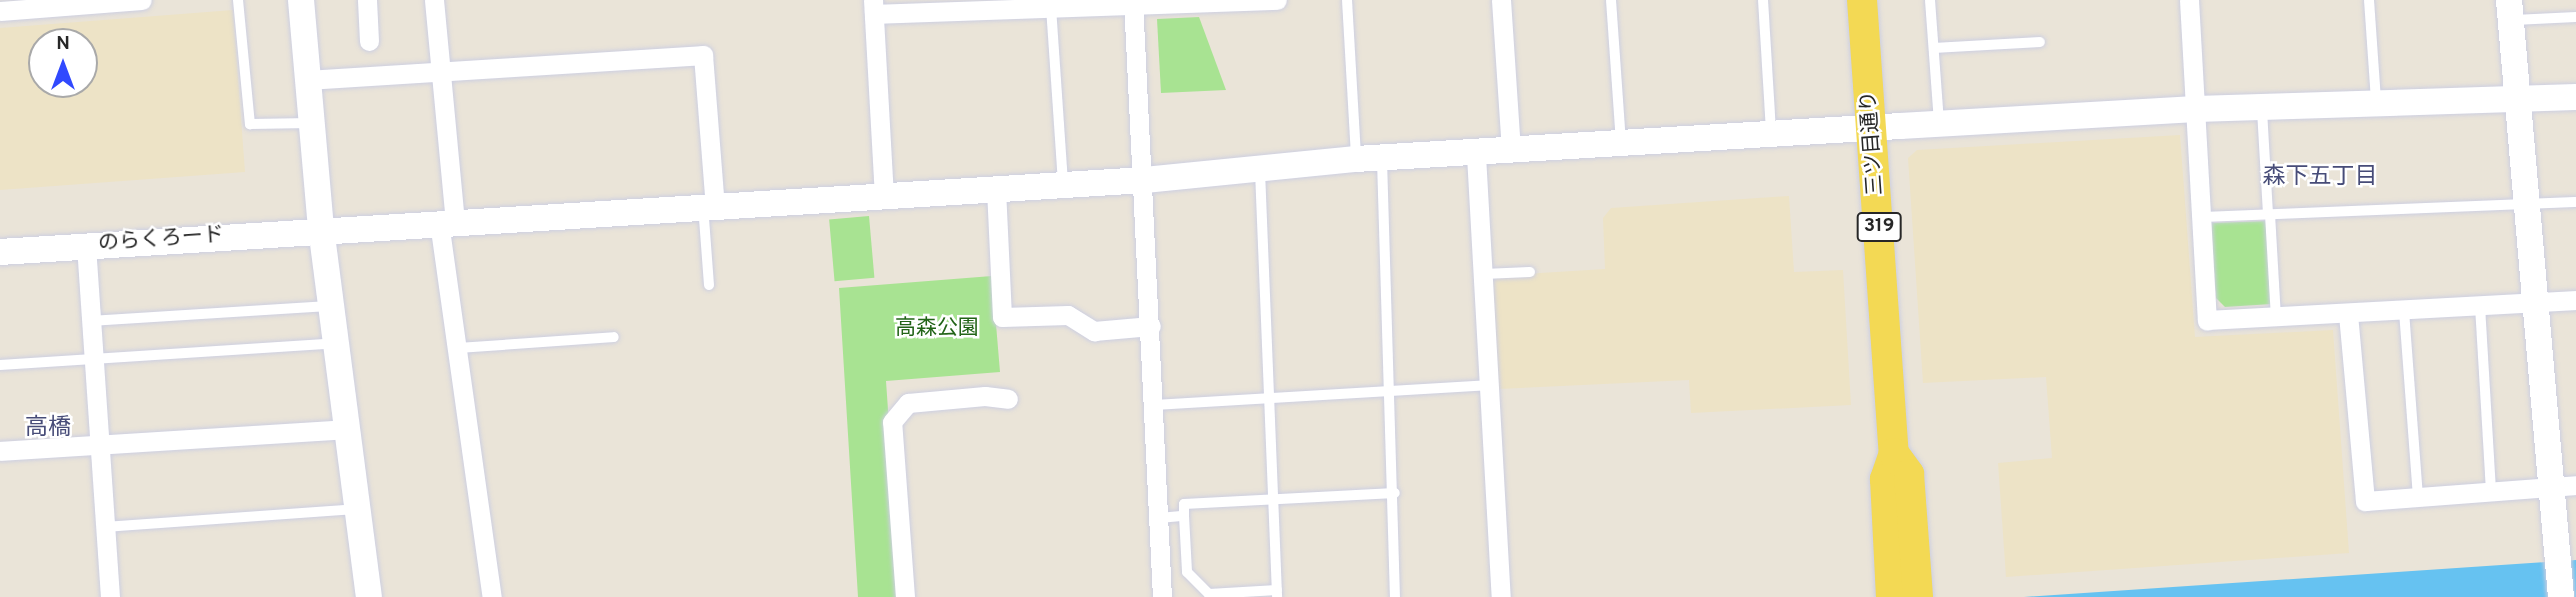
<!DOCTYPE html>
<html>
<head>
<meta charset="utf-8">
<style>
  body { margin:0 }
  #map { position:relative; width:2576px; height:597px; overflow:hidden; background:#eae4d8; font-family:Overpass,"Noto Sans JP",sans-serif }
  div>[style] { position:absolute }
  .education>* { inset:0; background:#ede3c6 }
  .green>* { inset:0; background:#a8e392; transform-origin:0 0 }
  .water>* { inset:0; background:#66c2f1 }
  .roads { filter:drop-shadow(0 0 2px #cdcfe1) drop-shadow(0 0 2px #cdcfe1) }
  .lane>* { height:10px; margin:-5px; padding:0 5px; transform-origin:5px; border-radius:5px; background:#fff }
  .street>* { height:19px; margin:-9.5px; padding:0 9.5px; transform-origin:9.5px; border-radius:9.5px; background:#fff }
  .secondary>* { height:26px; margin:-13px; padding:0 13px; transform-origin:13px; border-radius:13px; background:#fff }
  .primary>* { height:30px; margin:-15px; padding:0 15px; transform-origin:15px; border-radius:15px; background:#f3d954 }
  span { translate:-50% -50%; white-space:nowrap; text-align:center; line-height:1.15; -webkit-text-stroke:5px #fff; paint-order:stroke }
  .shield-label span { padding:2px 5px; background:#fff; border:2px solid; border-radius:5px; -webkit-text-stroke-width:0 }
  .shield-label { font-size:19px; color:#272727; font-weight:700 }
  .street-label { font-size:21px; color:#272727 }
  .park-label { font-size:21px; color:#226417 }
  .neighbourhood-label { font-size:23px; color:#474c78 }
  .north { position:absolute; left:28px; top:28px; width:70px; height:70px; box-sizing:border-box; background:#fff; border:2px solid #a9a9a9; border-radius:50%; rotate:0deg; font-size:19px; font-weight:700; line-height:28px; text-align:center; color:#272727 }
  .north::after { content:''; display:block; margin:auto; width:24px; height:32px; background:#3149fe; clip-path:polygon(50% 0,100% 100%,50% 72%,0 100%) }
</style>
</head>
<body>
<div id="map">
  <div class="education">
    <div style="clip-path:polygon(evenodd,233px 10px,245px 172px,0 190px,0 28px,233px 10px,84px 42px,84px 84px,42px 84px,42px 42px,84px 42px)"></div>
    <div style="clip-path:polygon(2180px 135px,2195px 337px,2333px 330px,2349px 553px,2006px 577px,1998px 463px,2052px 458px,2046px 377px,1923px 383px,1908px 158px,1917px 150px)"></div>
    <div style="clip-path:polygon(1789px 196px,1794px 272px,1843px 270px,1851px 405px,1691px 413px,1689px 380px,1498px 389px,1493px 276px,1605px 269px,1603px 218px,1611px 208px)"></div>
  </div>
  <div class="green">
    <div style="clip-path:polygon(1199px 17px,1226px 90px,1161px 93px,1157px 19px)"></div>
    <div style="left:869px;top:216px;width:62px;height:40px;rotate:85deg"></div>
    <div style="clip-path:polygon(2268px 221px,2272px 304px,2225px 307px,2216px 298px,2211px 223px)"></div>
    <div style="clip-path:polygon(992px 276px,1000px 372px,886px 381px,901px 597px,858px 597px,839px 288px)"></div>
  </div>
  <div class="water">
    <div style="clip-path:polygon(2576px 560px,2576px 597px,2024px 597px)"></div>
  </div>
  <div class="roads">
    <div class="lane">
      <div style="left:238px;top:0;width:125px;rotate:84.5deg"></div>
      <div style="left:250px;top:124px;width:61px;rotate:-0.9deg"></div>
      <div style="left:1347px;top:0;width:157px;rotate:86.7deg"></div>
      <div style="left:1611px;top:0;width:143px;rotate:86deg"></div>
      <div style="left:1763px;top:0;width:132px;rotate:86.5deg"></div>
      <div style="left:1930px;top:0;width:123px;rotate:85.8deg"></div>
      <div style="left:2369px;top:0;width:101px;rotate:86deg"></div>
      <div style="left:1051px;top:7px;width:177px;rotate:86.1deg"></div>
      <div style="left:2514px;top:20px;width:62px;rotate:-2.8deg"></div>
      <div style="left:1934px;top:48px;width:106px;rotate:-3.2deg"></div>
      <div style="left:2262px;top:110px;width:104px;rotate:86.7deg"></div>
      <div style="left:1382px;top:160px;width:437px;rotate:88.3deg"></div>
      <div style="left:1260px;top:171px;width:426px;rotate:87.7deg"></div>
      <div style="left:2270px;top:214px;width:103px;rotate:86.7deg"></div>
      <div style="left:2202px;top:217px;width:374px;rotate:-2.3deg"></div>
      <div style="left:1483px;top:274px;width:47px;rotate:-2.4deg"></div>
      <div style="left:709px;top:285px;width:67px;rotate:-94.3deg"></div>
      <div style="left:704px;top:218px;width:9px;rotate:-49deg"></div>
      <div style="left:2480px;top:306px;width:186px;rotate:86.6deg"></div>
      <div style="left:2404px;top:311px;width:187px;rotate:85.7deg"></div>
      <div style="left:91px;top:321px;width:237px;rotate:-3.6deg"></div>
      <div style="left:458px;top:348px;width:156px;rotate:-4deg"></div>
      <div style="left:0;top:365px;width:337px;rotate:-3.7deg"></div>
      <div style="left:1155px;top:405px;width:336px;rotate:-3.4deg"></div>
      <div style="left:1184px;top:516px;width:12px;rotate:-90deg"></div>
      <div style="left:1184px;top:504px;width:211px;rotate:-3deg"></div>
      <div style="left:1159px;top:518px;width:25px;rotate:-5deg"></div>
      <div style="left:1184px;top:516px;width:56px;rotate:86.9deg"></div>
      <div style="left:1187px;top:572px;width:31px;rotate:45deg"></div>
      <div style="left:1209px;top:594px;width:68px;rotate:-3.4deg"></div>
      <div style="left:106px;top:527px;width:252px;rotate:-4.1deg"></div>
    </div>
    <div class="street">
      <div style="left:367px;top:0;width:41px;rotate:87.2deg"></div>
      <div style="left:434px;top:0;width:222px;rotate:84.6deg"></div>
      <div style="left:873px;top:0;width:196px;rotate:86.8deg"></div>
      <div style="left:1133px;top:0;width:598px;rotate:87.22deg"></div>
      <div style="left:1501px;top:0;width:151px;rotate:86.2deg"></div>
      <div style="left:2189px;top:0;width:321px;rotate:86.8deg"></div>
      <div style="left:2207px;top:320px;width:370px;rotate:-3.1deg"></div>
      <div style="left:0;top:11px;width:142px;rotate:-4.4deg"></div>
      <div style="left:874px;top:14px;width:403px;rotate:-2deg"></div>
      <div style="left:308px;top:80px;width:396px;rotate:-3.6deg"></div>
      <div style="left:703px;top:55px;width:151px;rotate:85.5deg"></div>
      <div style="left:1476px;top:155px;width:443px;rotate:86.8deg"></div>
      <div style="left:996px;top:189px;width:128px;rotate:87.3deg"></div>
      <div style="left:1002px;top:317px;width:66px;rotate:-1.7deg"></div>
      <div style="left:1068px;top:315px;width:31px;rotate:32deg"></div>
      <div style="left:1094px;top:331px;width:57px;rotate:-5deg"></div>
      <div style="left:439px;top:222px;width:379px;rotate:82deg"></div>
      <div style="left:86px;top:245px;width:353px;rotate:86.1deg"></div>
      <div style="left:2348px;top:314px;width:188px;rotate:84.8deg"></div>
      <div style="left:2365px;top:501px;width:212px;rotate:-4.3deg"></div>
      <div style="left:0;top:451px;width:348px;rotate:-3.6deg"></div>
      <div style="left:905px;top:597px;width:175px;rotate:-94.2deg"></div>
      <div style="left:892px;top:422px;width:25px;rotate:-50deg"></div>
      <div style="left:908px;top:403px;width:77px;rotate:-5.2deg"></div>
      <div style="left:985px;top:396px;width:23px;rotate:7deg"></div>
    </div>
    <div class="secondary">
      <div style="left:301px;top:0;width:229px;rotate:85deg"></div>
      <div style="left:321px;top:228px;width:372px;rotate:82.6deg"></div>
      <div style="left:2509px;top:0;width:599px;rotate:85.02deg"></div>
      <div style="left:0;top:252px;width:1147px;rotate:-3.6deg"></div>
      <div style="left:1145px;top:180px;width:212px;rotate:-5.7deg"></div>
      <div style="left:1356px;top:159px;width:545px;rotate:-3.47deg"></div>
      <div style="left:1900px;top:126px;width:296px;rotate:-3.3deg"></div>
      <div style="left:2196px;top:109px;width:380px;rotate:-1.8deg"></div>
    </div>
    <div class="primary">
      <div style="left:1862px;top:0;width:454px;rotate:86deg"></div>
      <div style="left:1894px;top:453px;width:28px;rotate:109deg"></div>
      <div style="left:1885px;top:479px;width:118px;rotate:87.1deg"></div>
      <div style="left:1894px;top:453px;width:26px;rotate:54deg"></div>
      <div style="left:1909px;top:474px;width:123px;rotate:85.8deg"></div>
    </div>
  </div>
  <div class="shield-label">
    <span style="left:1879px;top:227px">319</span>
  </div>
  <div class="street-label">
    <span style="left:1873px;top:143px;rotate:-94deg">三ツ目通り</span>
    <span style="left:161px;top:240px;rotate:-4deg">のらくろード</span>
  </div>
  <div class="park-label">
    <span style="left:937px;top:329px">高森公園</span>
  </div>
  <div class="neighbourhood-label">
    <span style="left:2320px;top:178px">森下五丁目</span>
    <span style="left:48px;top:429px">高橋</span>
  </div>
  <div class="north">N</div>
</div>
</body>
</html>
